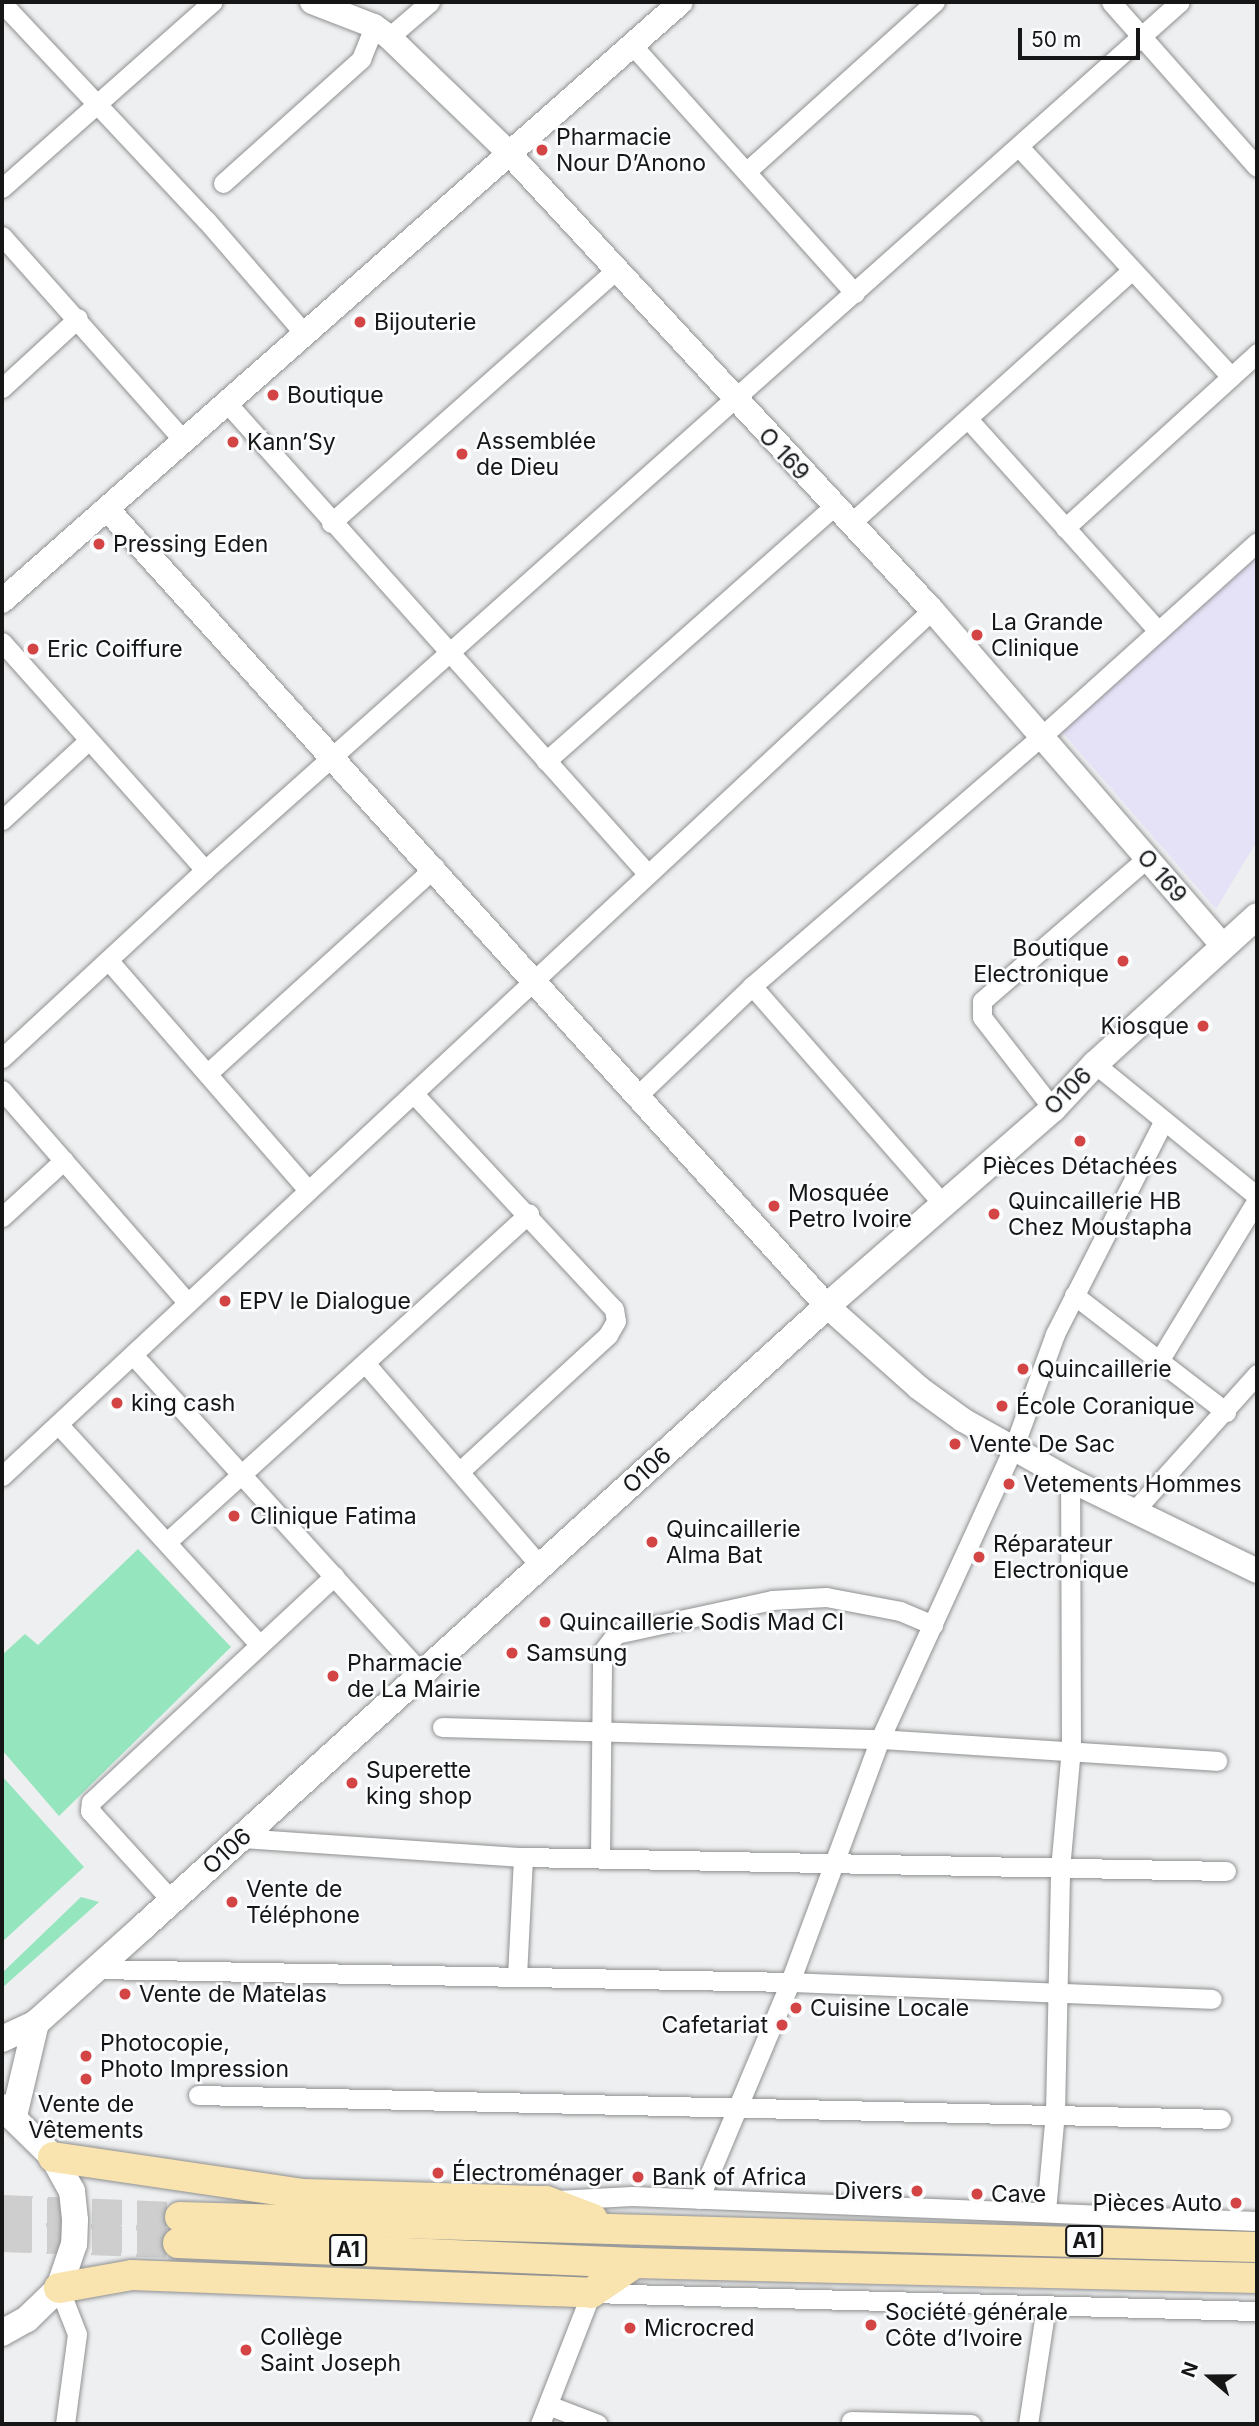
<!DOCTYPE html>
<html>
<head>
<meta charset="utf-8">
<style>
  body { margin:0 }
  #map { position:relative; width:1259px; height:2426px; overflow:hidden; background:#eeeff0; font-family:Inter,sans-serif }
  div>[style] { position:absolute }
  .commercial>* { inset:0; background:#e5e2f8 }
  .green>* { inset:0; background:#95e5bf }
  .primary-tunnel>* { height:30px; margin-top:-15px; transform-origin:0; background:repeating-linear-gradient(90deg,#cececf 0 30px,transparent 0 45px) }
  .roads { filter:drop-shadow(0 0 2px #8f9091) drop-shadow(0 0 2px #8f9091) }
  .minor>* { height:19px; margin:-9.5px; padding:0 9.5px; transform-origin:9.5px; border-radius:9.5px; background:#fff }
  .tertiary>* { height:24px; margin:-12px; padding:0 12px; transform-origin:12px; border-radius:12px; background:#fff }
  .secondary>* { height:26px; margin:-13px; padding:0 13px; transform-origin:13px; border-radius:13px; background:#fff }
  .primary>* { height:30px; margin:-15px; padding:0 15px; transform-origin:15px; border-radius:15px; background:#f9e3af }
  .dots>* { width:19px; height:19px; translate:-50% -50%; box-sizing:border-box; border:4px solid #fbfcfd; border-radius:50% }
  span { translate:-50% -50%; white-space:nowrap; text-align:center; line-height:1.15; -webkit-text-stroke:5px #fbfcfd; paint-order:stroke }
  .shield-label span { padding:2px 5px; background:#fbfcfd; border:2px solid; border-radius:5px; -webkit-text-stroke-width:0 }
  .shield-label { font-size:21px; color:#161617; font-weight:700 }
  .poi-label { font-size:23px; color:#161617 }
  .left { translate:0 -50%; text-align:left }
  .right { translate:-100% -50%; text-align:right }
  .street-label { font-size:23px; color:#161617 }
  .frame { position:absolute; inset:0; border:4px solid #161617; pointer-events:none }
  .north { position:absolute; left:1175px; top:2342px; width:70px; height:70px; -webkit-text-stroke:5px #fbfcfd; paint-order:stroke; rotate:290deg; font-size:19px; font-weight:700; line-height:28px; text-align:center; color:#161617 }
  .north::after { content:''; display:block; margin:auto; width:24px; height:32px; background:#161617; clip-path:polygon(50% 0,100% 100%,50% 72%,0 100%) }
  .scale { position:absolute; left:1018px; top:28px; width:122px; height:32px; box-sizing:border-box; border:4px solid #161617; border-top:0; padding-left:9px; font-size:21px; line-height:24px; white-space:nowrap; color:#161617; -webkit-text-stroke:5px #fbfcfd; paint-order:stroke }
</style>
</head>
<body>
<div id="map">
  <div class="commercial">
    <div style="clip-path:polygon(1257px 557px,1257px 841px,1216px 909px,1062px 732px)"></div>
  </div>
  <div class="green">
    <div style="clip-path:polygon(138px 1549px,231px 1647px,59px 1816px,2px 1750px,2px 1655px,25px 1634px,38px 1645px)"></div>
    <div style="clip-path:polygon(2px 1776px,84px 1867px,2px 1942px)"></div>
    <div style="clip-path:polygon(81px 1897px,99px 1902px,2px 1988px,2px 1973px)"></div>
  </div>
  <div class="primary-tunnel">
    <div style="left:2px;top:2210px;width:178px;rotate:2.3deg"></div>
    <div style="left:2px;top:2237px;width:176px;rotate:2deg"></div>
  </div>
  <div class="roads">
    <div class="minor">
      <div style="left:1111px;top:2px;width:220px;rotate:48.5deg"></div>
      <div style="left:2px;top:3px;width:298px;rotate:46.8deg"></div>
      <div style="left:206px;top:220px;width:148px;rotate:49.1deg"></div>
      <div style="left:389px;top:37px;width:54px;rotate:-40.5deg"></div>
      <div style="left:633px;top:46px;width:332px;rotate:48.1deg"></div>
      <div style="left:1020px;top:148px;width:311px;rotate:47.3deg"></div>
      <div style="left:747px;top:171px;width:253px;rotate:-42deg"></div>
      <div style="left:223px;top:183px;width:186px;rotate:-41.9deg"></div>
      <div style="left:361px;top:59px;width:35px;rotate:-68deg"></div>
      <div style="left:2px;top:188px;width:281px;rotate:-41.5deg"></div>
      <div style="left:2px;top:236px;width:274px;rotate:48.4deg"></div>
      <div style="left:2px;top:388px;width:103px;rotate:-42.6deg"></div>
      <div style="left:227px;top:403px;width:630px;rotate:48.22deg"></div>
      <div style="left:968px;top:419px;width:285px;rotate:48.1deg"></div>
      <div style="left:331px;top:523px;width:383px;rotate:-41.6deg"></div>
      <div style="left:851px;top:523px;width:377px;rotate:-42deg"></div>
      <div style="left:1065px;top:528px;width:260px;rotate:-42.3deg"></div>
      <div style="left:2px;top:642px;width:305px;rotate:48.3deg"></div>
      <div style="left:546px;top:761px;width:385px;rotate:-41.5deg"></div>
      <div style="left:2px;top:820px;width:118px;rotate:-42.6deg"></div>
      <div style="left:109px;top:961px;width:302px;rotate:49deg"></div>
      <div style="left:752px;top:986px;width:288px;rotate:48.8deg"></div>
      <div style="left:2px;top:1058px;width:277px;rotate:-42.8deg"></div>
      <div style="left:205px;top:870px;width:1305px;rotate:-41.68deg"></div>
      <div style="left:1095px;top:1064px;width:209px;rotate:39.2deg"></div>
      <div style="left:209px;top:1072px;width:305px;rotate:-42.2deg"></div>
      <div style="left:2px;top:1090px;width:281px;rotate:48.9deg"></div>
      <div style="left:413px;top:1093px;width:295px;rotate:47.1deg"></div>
      <div style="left:614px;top:1309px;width:12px;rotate:81deg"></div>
      <div style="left:616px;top:1321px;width:16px;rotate:120deg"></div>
      <div style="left:608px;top:1335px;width:202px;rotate:137.4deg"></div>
      <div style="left:637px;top:1096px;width:159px;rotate:-43.7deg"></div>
      <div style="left:752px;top:986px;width:384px;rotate:-40.8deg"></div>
      <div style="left:1043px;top:735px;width:288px;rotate:-42deg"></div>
      <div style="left:1053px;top:1109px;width:116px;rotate:-127.7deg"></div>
      <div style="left:982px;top:1017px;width:16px;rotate:-90deg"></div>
      <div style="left:982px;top:1001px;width:218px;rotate:-40.9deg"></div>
      <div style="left:2px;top:1217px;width:84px;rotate:-42.6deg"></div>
      <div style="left:1074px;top:1295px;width:192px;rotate:37.6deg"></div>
      <div style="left:133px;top:1355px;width:430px;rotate:47.8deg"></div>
      <div style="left:1159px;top:1361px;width:188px;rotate:-58.7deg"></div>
      <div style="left:365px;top:1363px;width:268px;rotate:49.2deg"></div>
      <div style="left:58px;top:1424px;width:297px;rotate:47.6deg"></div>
      <div style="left:2px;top:1476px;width:1271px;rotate:-42.96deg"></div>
      <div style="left:1135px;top:1510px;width:183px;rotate:-48.1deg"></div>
      <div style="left:169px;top:1540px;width:486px;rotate:-42.2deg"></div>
      <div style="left:442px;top:1727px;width:438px;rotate:1.6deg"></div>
      <div style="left:880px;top:1739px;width:338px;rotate:3.7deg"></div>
      <div style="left:241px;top:1838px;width:283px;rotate:3.9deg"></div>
      <div style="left:523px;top:1857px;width:703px;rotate:1.14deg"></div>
      <div style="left:600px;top:1857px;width:205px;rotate:-89.4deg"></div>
      <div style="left:602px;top:1652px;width:23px;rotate:-52deg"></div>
      <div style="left:616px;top:1634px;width:160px;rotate:-12.3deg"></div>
      <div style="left:772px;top:1600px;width:54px;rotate:-3.2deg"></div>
      <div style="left:826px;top:1597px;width:75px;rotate:10.7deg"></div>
      <div style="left:900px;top:1611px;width:36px;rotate:23deg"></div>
      <div style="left:172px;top:1901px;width:122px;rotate:-132.3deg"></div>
      <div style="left:90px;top:1811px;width:9px;rotate:-84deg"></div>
      <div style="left:91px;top:1802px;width:332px;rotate:-42.9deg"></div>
      <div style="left:96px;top:1969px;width:694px;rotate:1.07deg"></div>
      <div style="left:790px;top:1982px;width:422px;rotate:2.3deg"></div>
      <div style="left:517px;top:1976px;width:119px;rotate:-87.1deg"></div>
      <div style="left:198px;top:2095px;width:1023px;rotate:1.34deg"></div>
      <div style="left:699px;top:2199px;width:235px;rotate:-67.2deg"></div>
      <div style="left:790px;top:1982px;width:259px;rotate:-69.7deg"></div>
      <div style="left:880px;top:1739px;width:319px;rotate:-65.4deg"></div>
      <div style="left:1013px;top:1449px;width:122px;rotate:-69.9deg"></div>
      <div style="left:1055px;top:1334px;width:238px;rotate:-63deg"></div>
      <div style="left:556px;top:2200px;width:76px;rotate:-3deg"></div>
      <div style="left:632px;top:2196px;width:625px;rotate:2.29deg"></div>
      <div style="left:1046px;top:2211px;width:98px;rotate:-84.8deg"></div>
      <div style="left:1055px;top:2113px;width:244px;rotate:-88.8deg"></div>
      <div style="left:1060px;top:1869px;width:121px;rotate:-84.8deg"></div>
      <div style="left:1071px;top:1749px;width:269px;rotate:-90.2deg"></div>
      <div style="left:59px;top:2288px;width:49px;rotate:68.6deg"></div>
      <div style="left:77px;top:2334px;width:91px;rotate:97.6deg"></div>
      <div style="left:548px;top:2405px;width:53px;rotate:20.8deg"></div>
      <div style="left:851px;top:2421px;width:120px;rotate:1.4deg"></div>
      <div style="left:540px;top:2424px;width:141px;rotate:-68.7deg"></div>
      <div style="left:591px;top:2293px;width:666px;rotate:1.55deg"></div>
      <div style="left:1028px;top:2424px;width:119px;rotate:-81.3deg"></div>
    </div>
    <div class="tertiary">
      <div style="left:312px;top:2px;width:66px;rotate:21.2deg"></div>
      <div style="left:374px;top:26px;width:19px;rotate:36deg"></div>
      <div style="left:389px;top:37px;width:163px;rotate:44deg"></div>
      <div style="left:506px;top:150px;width:627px;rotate:47.2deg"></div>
      <div style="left:932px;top:610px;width:444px;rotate:49.1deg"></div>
      <div style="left:108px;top:510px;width:1073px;rotate:47.91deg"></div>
      <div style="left:827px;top:1306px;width:123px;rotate:41.7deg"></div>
      <div style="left:919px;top:1388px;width:54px;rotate:36deg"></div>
      <div style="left:963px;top:1420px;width:123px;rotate:29.3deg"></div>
      <div style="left:1070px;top:1480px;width:208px;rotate:25.9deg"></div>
      <div style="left:2px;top:601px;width:905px;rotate:-41.42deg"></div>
    </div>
    <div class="secondary">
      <div style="left:2px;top:2039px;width:38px;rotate:-25deg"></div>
      <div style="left:36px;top:2023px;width:145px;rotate:-41.9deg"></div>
      <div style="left:144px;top:1926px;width:922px;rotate:-42.23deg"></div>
      <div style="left:827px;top:1306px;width:300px;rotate:-41.1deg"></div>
      <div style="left:1053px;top:1109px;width:62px;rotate:-47deg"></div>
      <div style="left:1095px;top:1064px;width:219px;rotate:-42.4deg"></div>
      <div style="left:2px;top:2107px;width:71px;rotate:44.4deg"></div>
      <div style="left:53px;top:2157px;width:39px;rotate:61deg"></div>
      <div style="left:72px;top:2191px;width:29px;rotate:84deg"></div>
      <div style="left:75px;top:2220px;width:24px;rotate:92deg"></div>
      <div style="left:74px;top:2244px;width:46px;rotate:108.8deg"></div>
      <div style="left:59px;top:2288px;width:45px;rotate:135.9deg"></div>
      <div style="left:27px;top:2319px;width:29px;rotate:151deg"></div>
      <div style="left:14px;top:2116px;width:96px;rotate:-76.7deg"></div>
    </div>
    <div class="primary">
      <div style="left:53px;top:2157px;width:255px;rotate:8.4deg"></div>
      <div style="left:305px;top:2194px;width:241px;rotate:1.7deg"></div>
      <div style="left:546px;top:2201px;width:50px;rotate:21deg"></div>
      <div style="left:180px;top:2217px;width:1077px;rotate:1.6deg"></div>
      <div style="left:178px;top:2243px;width:457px;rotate:2.5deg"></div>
      <div style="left:635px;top:2263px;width:622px;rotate:1.38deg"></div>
      <div style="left:59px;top:2288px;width:74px;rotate:-10.1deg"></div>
      <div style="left:132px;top:2275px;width:459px;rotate:2.2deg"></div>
      <div style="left:591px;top:2293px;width:53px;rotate:-34.3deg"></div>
    </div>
  </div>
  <div class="dots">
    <div style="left:542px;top:150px;background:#d34444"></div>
    <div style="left:360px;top:322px;background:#d34444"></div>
    <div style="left:273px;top:395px;background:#d34444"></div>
    <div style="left:233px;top:442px;background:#d34444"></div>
    <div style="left:462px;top:454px;background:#d34444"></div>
    <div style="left:99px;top:544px;background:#d34444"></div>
    <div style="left:977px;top:635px;background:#d34444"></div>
    <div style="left:33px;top:649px;background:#d34444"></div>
    <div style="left:1123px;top:961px;background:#d34444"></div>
    <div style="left:1203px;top:1026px;background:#d34444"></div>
    <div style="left:1080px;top:1141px;background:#d34444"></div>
    <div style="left:774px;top:1206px;background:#d34444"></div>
    <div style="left:994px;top:1214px;background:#d34444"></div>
    <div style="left:225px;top:1301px;background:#d34444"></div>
    <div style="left:1023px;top:1369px;background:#d34444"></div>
    <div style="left:117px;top:1403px;background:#d34444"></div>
    <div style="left:1002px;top:1406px;background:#d34444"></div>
    <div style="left:955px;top:1444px;background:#d34444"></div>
    <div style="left:1009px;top:1484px;background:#d34444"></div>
    <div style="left:234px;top:1516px;background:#d34444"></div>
    <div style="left:652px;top:1542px;background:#d34444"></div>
    <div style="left:979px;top:1557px;background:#d34444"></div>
    <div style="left:545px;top:1622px;background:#d34444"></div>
    <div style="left:512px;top:1653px;background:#d34444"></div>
    <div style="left:333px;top:1676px;background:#d34444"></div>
    <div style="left:352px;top:1783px;background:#d34444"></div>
    <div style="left:232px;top:1902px;background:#d34444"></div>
    <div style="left:125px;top:1994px;background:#d34444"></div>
    <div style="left:796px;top:2008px;background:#d34444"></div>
    <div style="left:782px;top:2025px;background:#d34444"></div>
    <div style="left:86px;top:2056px;background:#d34444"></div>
    <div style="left:86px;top:2079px;background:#d34444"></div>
    <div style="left:438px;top:2173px;background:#d34444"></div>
    <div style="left:638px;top:2177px;background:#d34444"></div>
    <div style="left:917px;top:2191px;background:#d34444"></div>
    <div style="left:977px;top:2194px;background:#d34444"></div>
    <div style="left:1236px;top:2203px;background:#d34444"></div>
    <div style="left:871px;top:2325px;background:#d34444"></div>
    <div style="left:630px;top:2328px;background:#d34444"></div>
    <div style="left:246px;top:2350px;background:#d34444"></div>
  </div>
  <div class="shield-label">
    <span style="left:1084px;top:2241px">A1</span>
    <span style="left:348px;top:2250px">A1</span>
  </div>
  <div class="poi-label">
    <span class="left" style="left:556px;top:150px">Pharmacie<br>Nour D’Anono</span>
    <span class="left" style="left:374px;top:322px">Bijouterie</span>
    <span class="left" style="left:287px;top:395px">Boutique</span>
    <span class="left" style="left:476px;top:454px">Assemblée<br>de Dieu</span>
    <span class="left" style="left:247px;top:442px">Kann’Sy</span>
    <span class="left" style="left:113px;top:544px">Pressing Eden</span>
    <span class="left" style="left:991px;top:635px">La Grande<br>Clinique</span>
    <span class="left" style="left:47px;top:649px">Eric Coiffure</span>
    <span class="right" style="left:1109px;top:961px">Boutique<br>Electronique</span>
    <span class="right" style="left:1189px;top:1026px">Kiosque</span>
    <span style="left:1080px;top:1166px">Pièces Détachées</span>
    <span class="left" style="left:788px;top:1206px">Mosquée<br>Petro Ivoire</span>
    <span class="left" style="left:1008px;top:1214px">Quincaillerie HB<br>Chez Moustapha</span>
    <span class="left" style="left:239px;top:1301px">EPV le Dialogue</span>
    <span class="left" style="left:1037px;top:1369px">Quincaillerie</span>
    <span class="left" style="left:131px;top:1403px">king cash</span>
    <span class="left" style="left:1016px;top:1406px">École Coranique</span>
    <span class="left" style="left:969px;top:1444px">Vente De Sac</span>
    <span class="left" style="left:1023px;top:1484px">Vetements Hommes</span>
    <span class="left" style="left:250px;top:1516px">Clinique Fatima</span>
    <span class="left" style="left:666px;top:1542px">Quincaillerie<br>Alma Bat</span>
    <span class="left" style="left:993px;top:1557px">Réparateur<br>Electronique</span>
    <span class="left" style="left:559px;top:1622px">Quincaillerie Sodis Mad CI</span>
    <span class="left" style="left:526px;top:1653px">Samsung</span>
    <span class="left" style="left:347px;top:1676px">Pharmacie<br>de La Mairie</span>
    <span class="left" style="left:366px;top:1783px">Superette<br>king shop</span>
    <span class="left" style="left:246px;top:1902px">Vente de<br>Téléphone</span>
    <span class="left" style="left:139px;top:1994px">Vente de Matelas</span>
    <span class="left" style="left:810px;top:2008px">Cuisine Locale</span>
    <span class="right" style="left:768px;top:2025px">Cafetariat</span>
    <span class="left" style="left:100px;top:2056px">Photocopie,<br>Photo Impression</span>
    <span style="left:86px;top:2117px">Vente de<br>Vêtements</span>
    <span class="left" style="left:452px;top:2173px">Électroménager</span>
    <span class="left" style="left:652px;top:2177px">Bank of Africa</span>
    <span class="right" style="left:903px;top:2191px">Divers</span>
    <span class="left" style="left:991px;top:2194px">Cave</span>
    <span class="right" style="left:1222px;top:2203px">Pièces Auto</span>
    <span class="left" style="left:885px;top:2325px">Société générale<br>Côte d’Ivoire</span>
    <span class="left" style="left:644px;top:2328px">Microcred</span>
    <span class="left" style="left:260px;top:2350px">Collège<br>Saint Joseph</span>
  </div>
  <div class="street-label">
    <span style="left:784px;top:454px;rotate:47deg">O 169</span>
    <span style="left:1162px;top:876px;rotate:49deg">O 169</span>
    <span style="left:1068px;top:1091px;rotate:-45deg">O106</span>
    <span style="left:647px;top:1470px;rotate:-42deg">O106</span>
    <span style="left:227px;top:1851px;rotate:-42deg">O106</span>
  </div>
  <div class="frame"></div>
  <div class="north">N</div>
  <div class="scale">50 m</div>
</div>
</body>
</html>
